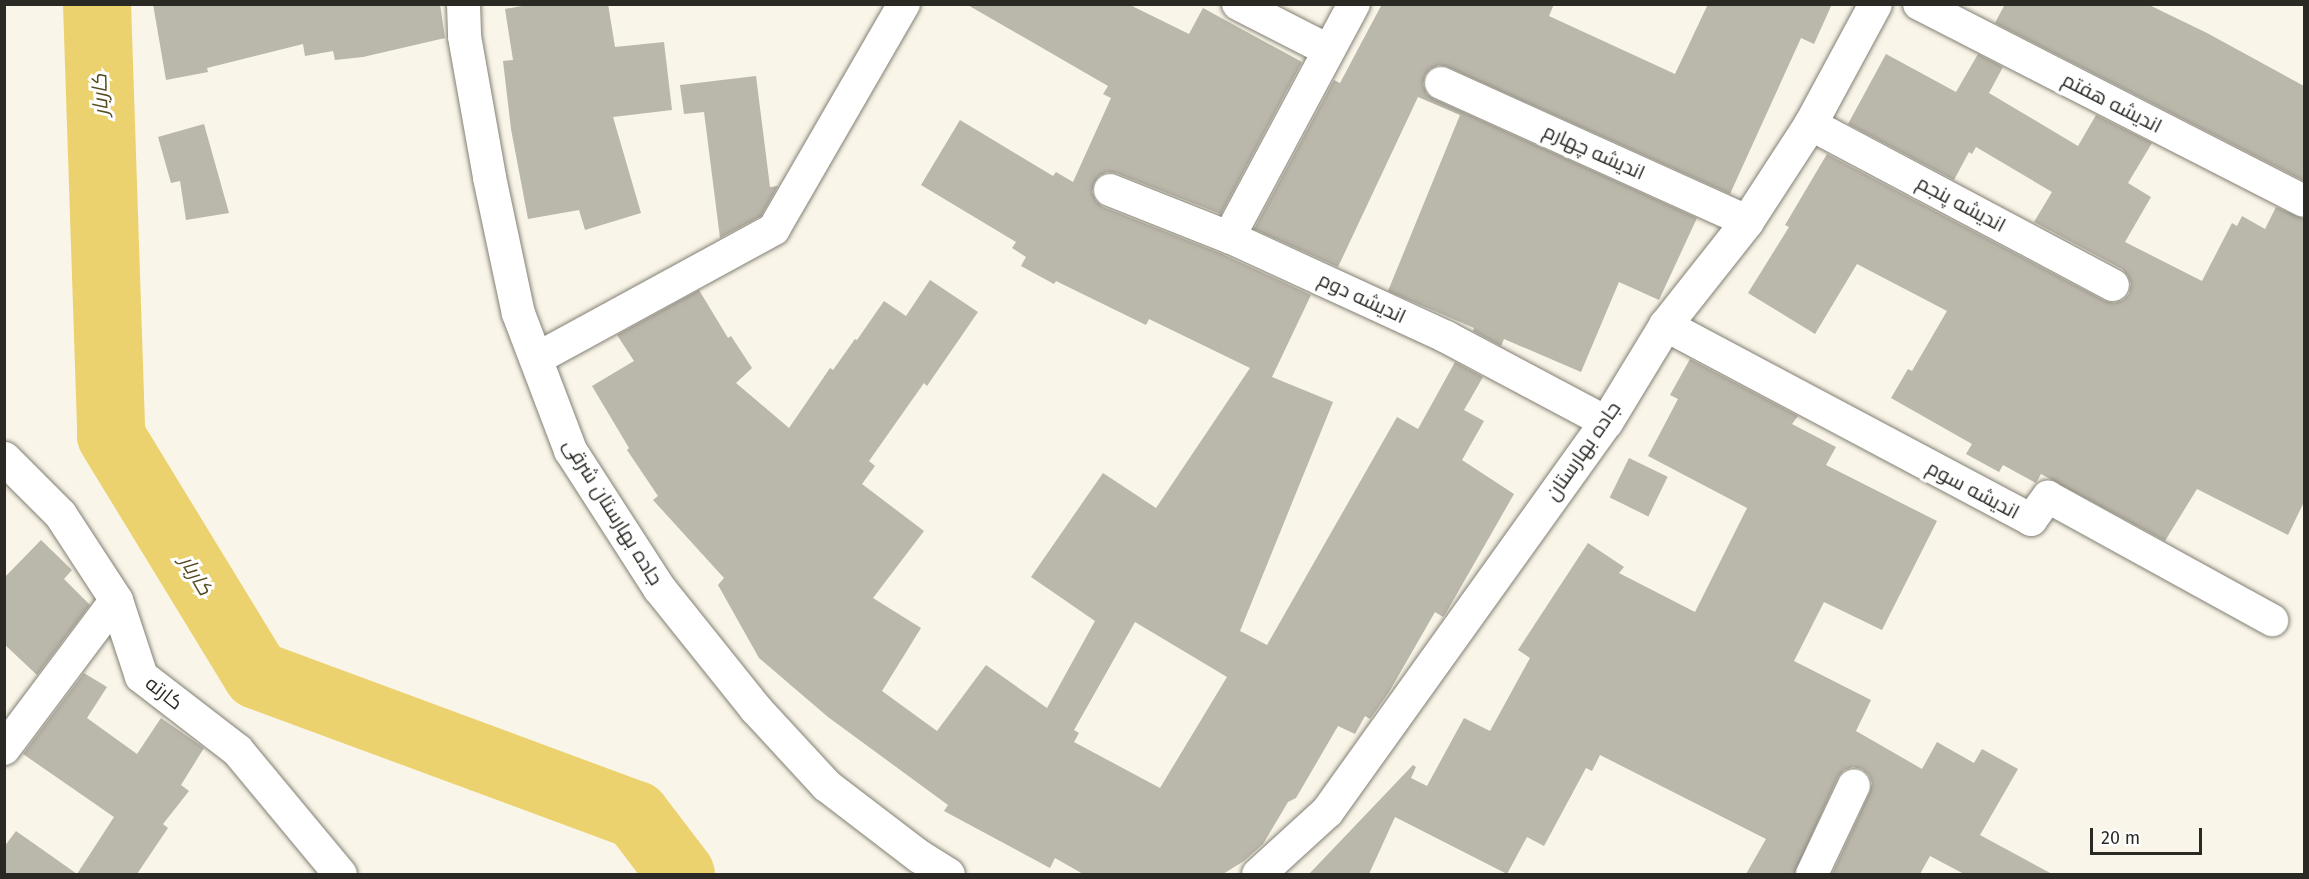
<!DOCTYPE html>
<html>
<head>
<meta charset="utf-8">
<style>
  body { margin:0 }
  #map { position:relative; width:2309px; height:879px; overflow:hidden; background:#f9f5e8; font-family:"Fira Sans",Cairo,sans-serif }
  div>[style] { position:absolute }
  .river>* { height:68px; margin:-34px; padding:0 34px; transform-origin:34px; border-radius:34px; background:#ecd26e }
  .building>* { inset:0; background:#bab7ab; transform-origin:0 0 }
  .roads { filter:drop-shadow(0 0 2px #827f74) drop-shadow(0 0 2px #827f74) }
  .street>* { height:32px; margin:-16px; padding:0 16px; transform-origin:16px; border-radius:16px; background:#fff }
  .secondary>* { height:33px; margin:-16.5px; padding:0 16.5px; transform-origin:16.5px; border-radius:16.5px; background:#fff }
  span { translate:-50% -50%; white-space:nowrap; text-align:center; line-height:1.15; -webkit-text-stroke:6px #fff; paint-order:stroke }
  .street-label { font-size:20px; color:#2a2924 }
  .water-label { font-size:21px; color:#564c22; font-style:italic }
  .frame { position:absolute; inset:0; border:6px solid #2a2924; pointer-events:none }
  .scale { position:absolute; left:2090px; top:828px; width:112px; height:27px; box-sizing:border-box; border:3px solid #2a2924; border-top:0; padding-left:8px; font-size:18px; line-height:21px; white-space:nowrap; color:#2a2924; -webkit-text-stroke:4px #fff; paint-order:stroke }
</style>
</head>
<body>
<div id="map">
  <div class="river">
    <div style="left:97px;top:4px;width:432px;rotate:88.1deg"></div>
    <div style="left:111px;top:436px;width:280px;rotate:58.6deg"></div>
    <div style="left:257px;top:675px;width:404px;rotate:20.3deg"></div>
    <div style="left:636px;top:815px;width:74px;rotate:52.7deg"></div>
  </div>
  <div class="building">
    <div style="clip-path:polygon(153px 4px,440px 4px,445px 38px,363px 57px,335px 60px,333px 51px,305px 56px,303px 44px,207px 68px,208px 72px,166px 80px)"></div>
    <div style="clip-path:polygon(533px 4px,608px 4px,615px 47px,664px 42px,672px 110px,613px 117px,641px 213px,585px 230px,579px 210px,528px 219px,511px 129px,503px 61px,513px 60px,505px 9px)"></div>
    <div style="clip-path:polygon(evenodd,966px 4px,1128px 4px,1189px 34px,1203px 8px,1302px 62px,1221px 214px,1116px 173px,1107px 172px,1099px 176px,1094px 183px,1092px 192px,1096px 201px,1103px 207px,1222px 254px,1311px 295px,1272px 377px,1333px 402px,1240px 631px,1267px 645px,1397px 417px,1418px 429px,1455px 362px,1483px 377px,1464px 410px,1484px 421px,1462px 460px,1514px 494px,1446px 613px,1443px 617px,1435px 612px,1389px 692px,1370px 719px,1365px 716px,1355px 734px,1338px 726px,1296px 798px,1288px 802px,1263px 844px,1244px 861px,1223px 874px,1083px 874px,1055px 858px,1050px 868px,944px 811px,948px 805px,828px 717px,759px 658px,718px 585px,724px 578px,653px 500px,658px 496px,627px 450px,629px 448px,592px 386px,634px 361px,617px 335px,699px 290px,728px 338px,731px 336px,752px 368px,736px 383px,789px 428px,830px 368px,833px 370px,855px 339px,857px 340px,884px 301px,906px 316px,930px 280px,978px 312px,927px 386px,924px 383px,869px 461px,875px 466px,862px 484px,924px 531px,873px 598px,921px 628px,882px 691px,937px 731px,986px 665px,1047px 708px,1095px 621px,1031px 577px,1103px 473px,1156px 508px,1250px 368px,1149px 319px,1146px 325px,1056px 281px,1054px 284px,1021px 266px,1026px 257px,1012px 248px,1016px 242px,921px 185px,960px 120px,1053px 176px,1056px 172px,1073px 182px,1111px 98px,1103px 94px,1108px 86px,966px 4px,1135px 622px,1227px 677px,1160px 788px,1074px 742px,1079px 733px,1074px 730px,1135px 622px)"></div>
    <div style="clip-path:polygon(1382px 4px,1554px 4px,1549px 16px,1675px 74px,1708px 4px,1832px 4px,1814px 44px,1801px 38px,1730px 194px,1448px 67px,1439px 65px,1430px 69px,1425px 75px,1423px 85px,1427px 94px,1434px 99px,1697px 218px,1659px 300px,1619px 282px,1581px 372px,1504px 339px,1501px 346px,1473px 331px,1474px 328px,1388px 291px,1460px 115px,1418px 97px,1338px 267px,1254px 229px,1334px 80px,1340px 83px)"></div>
    <div style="clip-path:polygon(2005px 4px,2147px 4px,2207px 33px,2304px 86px,2304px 181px,1995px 23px)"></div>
    <div style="clip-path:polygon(1886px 54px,1956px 92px,1978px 54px,2003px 67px,1989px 93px,2078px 146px,2096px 115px,2152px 143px,2128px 183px,2151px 197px,2125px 242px,2202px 281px,2232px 223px,2237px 226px,2242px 216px,2265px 229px,2276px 207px,2304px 219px,2304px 502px,2288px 535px,2197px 489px,2165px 541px,2041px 474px,2036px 483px,2003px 465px,1999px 472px,1966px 454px,1972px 444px,1891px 398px,1908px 369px,1912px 371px,1947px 311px,1857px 264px,1815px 334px,1748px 293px,1789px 227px,1785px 225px,1827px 154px,2105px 301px,2114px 303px,2123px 300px,2129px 294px,2131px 284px,2128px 276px,2122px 269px,2034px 222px,2052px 192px,1976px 147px,1972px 154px,1969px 152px,1954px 180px,1848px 124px)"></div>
    <div style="clip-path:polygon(756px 76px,770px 187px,778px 186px,761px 216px,720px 238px,704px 112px,684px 114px,680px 85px)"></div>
    <div style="clip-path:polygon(204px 124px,229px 213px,186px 220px,180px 181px,171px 183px,158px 137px)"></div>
    <div style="clip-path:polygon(1690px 359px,1798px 416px,1792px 424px,1836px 447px,1826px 465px,1937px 521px,1882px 630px,1824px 602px,1794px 661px,1871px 700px,1856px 731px,1922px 769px,1937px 742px,1974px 763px,1982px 749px,2018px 769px,1980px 835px,2052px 874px,1964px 874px,1930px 856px,1920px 874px,1832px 874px,1870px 792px,1872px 783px,1869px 775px,1862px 769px,1853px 767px,1844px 770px,1838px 777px,1794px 874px,1746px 874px,1766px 839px,1600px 755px,1592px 771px,1586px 768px,1544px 846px,1527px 837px,1507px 874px,1395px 817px,1369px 874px,1309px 874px,1413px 765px,1416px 767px,1411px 778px,1427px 786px,1464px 718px,1490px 731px,1530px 658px,1518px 650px,1588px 543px,1624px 567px,1619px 573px,1695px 612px,1747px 508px,1648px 456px,1678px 399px,1670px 395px)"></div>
    <div style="left:1629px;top:458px;width:43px;height:44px;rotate:26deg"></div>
    <div style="clip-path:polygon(41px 540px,72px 570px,64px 579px,90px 605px,37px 675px,4px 644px,4px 578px)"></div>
    <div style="clip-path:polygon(84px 673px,107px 687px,87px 718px,137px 754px,161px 718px,204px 748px,181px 785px,189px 791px,163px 824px,168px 828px,137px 874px,4px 874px,4px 847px,16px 831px,77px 874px,114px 817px,23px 754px)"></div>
  </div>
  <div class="roads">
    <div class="street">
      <div style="left:1238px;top:4px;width:101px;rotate:27.1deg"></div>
      <div style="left:1919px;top:4px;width:432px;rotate:27.1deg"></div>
      <div style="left:1441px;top:83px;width:336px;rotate:24.3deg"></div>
      <div style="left:1810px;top:124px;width:343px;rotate:28deg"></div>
      <div style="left:1110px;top:190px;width:128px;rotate:21.6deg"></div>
      <div style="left:1229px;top:237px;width:239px;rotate:24.7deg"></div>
      <div style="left:1446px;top:337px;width:181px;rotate:28deg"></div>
      <div style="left:1229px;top:237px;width:264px;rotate:-61.8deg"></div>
      <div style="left:1665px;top:325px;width:415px;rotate:28deg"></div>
      <div style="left:2031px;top:520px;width:29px;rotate:-54deg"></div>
      <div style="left:2048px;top:497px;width:256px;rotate:28.8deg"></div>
      <div style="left:536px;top:359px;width:271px;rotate:-28.6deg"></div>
      <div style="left:774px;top:229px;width:260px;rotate:-60deg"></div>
      <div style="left:4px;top:749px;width:186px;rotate:-53.1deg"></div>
      <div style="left:1812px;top:874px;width:98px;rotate:-64.7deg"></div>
    </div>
    <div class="secondary">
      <div style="left:463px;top:4px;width:32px;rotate:88deg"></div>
      <div style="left:464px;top:36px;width:143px;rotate:79.9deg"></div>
      <div style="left:489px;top:177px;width:139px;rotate:78deg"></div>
      <div style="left:518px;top:313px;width:147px;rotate:69.2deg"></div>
      <div style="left:570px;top:450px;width:164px;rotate:57.2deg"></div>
      <div style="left:659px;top:588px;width:154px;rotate:51.3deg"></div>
      <div style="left:755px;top:708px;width:105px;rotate:47.3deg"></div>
      <div style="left:826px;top:785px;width:117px;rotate:37.4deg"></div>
      <div style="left:919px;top:856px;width:34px;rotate:32deg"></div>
      <div style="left:4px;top:458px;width:79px;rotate:45deg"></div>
      <div style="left:60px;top:514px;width:103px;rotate:56.9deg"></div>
      <div style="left:116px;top:600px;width:80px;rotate:71.8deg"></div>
      <div style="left:141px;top:676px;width:121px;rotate:37.6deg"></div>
      <div style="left:237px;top:750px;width:161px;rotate:50.3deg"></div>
      <div style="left:1258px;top:874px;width:93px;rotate:-42.4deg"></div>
      <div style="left:1327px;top:811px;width:479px;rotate:-54.4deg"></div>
      <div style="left:1606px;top:422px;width:114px;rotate:-58.7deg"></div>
      <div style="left:1665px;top:325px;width:132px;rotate:-51.7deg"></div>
      <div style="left:1747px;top:221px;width:116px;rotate:-57deg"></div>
      <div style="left:1810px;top:124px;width:136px;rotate:-61.6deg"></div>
    </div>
  </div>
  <div class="street-label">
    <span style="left:2112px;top:103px;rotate:27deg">اندیشه هفتم</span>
    <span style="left:1594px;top:152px;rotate:24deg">اندیشه چهارم</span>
    <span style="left:1961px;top:204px;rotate:28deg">اندیشه پنجم</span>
    <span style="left:1362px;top:298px;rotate:25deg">اندیشه دوم</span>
    <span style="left:1583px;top:451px;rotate:-55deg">جاده بهارستان</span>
    <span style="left:1973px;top:490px;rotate:28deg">اندیشه سوم</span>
    <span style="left:613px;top:512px;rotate:58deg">جاده بهارستان شرقی</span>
    <span style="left:164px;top:693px;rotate:38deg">کارته</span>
  </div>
  <div class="water-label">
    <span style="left:100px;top:95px;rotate:-92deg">کاربار</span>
    <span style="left:196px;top:575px;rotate:59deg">کاربار</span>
  </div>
  <div class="frame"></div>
  <div class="scale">20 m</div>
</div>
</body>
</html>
